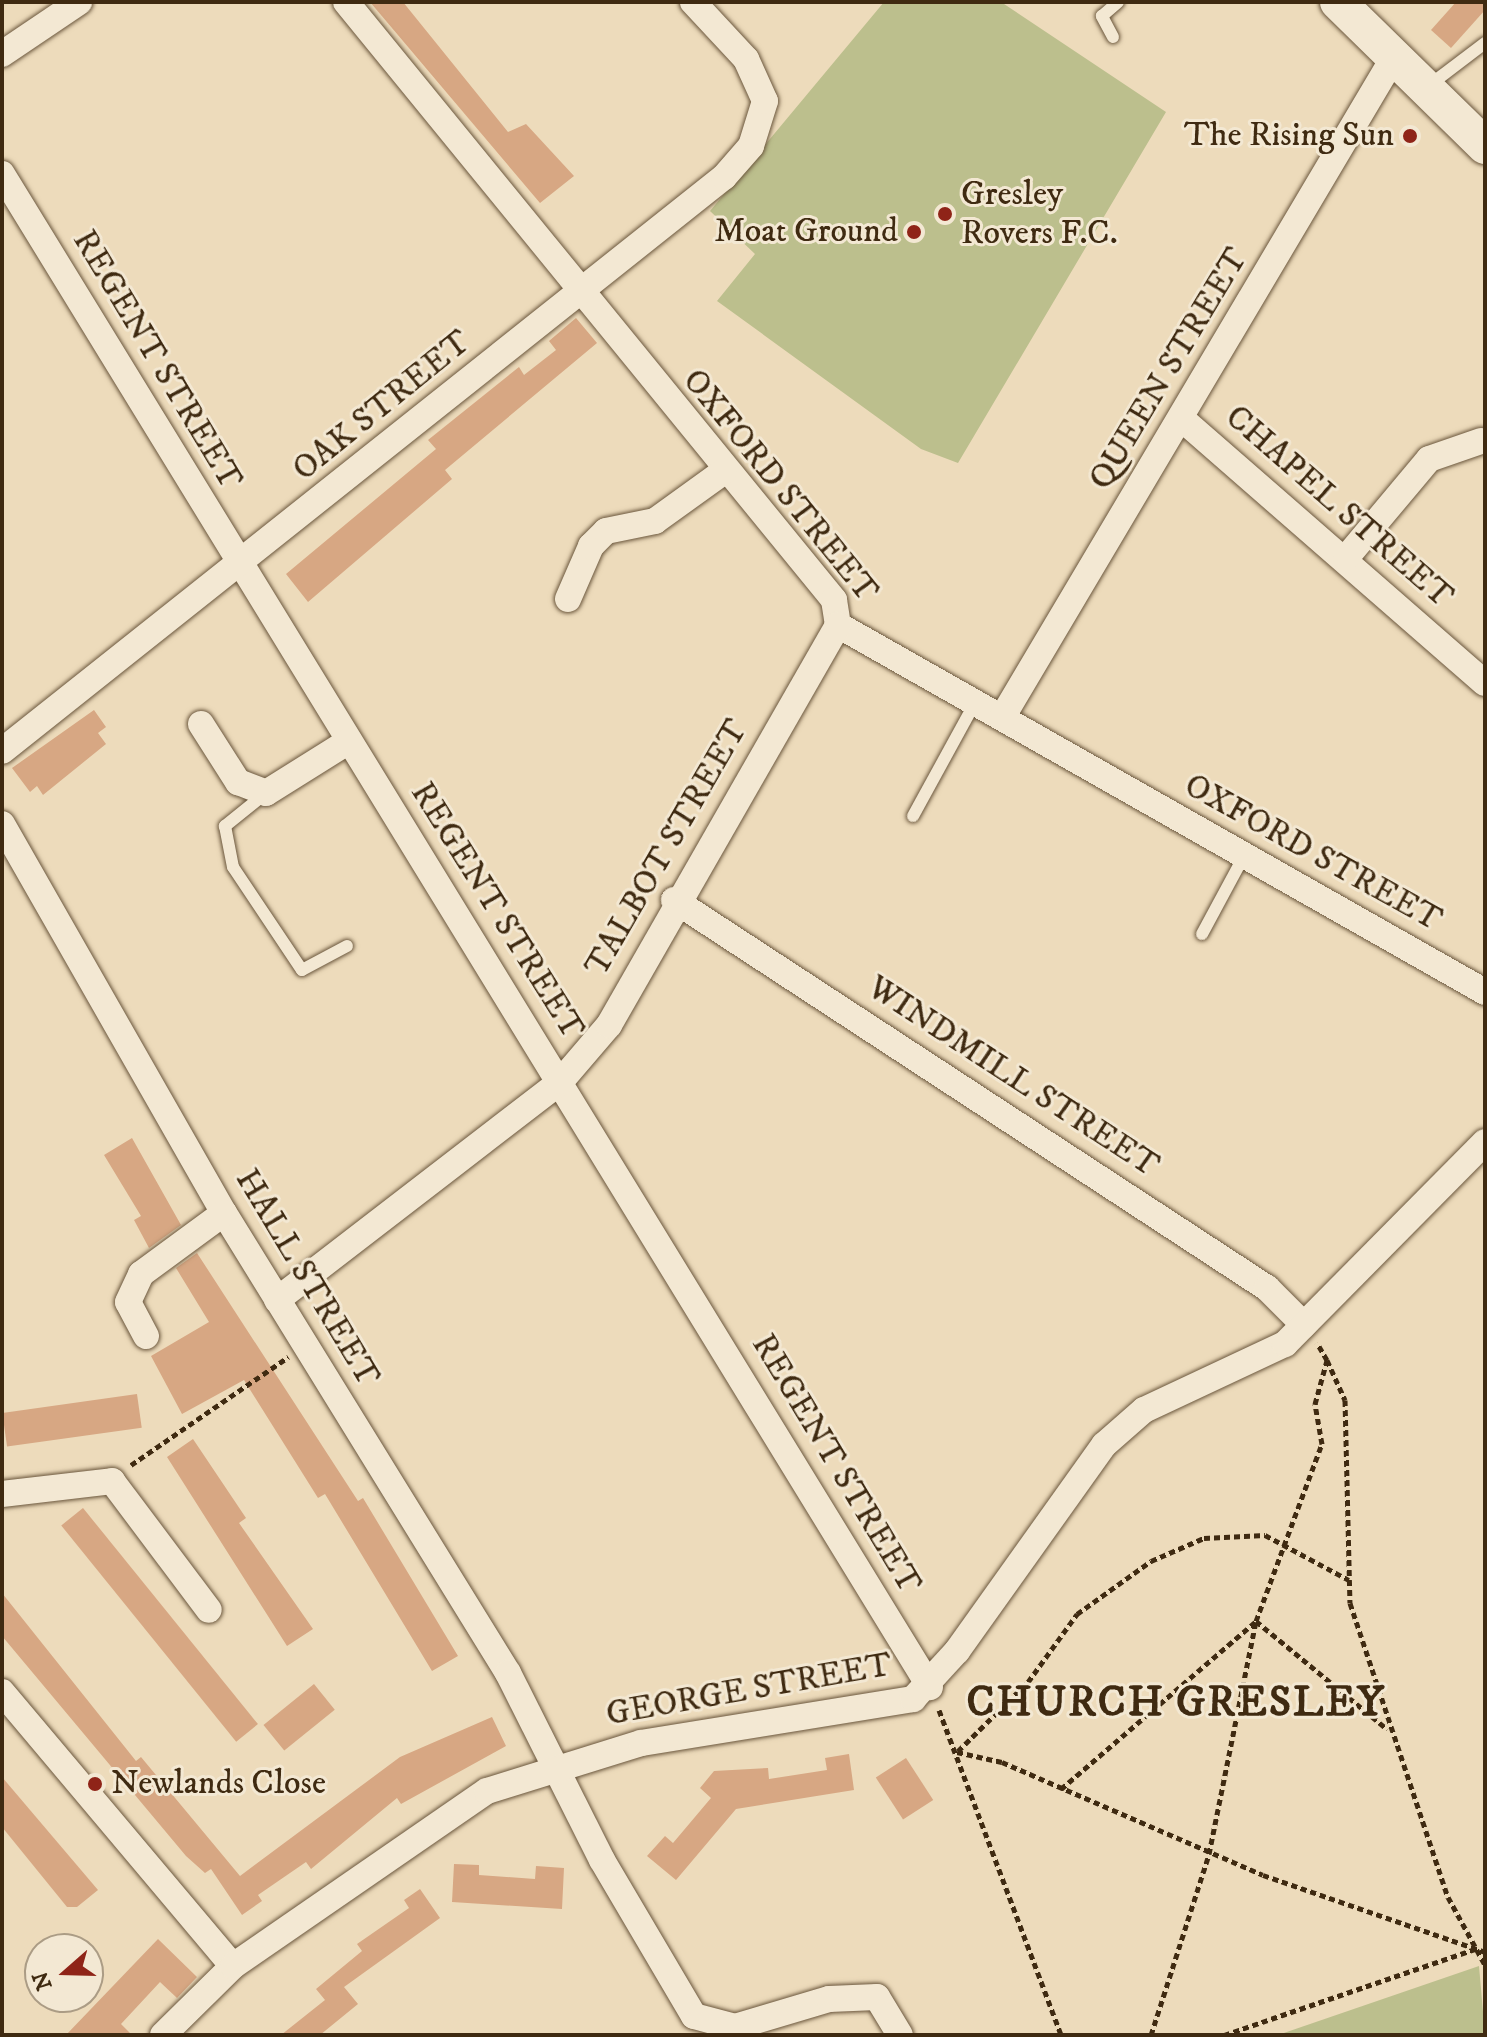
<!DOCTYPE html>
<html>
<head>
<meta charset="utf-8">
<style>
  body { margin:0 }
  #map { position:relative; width:1487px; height:2037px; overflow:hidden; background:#eddbbb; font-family:"IM FELL DW Pica",serif }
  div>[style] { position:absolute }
  .green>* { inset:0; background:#bcbf8d }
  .building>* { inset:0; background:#d7a783; transform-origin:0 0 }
  .path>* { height:5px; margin-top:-2.5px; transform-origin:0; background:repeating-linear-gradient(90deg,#3f2a11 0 6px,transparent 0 10px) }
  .roads { filter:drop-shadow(0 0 2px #6a563c) drop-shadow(0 0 2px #6a563c) }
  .lane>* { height:12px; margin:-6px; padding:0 6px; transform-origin:6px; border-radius:6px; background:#f3e8d3 }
  .street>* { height:26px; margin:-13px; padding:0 13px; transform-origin:13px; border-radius:13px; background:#f3e8d3 }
  .secondary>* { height:36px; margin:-18px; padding:0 18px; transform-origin:18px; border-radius:18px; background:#f3e8d3 }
  .dots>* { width:22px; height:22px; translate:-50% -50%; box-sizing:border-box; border:4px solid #f3e8d3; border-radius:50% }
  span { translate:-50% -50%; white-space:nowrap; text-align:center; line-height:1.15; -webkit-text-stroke:6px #f3e8d3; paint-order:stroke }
  .poi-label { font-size:34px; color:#3f2a11 }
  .right { translate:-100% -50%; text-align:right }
  .left { translate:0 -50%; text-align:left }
  .street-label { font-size:34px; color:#3f2a11 }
  .district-label { font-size:42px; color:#3f2a11; font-weight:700; letter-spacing:2px }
  .frame { position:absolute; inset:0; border:4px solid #3f2a11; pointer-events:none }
  .north { position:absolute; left:24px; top:1933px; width:80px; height:80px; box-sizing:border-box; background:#f3e8d3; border:2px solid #ab9c85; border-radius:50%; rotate:250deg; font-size:22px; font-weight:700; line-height:32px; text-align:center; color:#3f2a11 }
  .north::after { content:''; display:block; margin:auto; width:28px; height:36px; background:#8f2418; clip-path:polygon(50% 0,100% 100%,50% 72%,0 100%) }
</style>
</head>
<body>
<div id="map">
  <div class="green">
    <div style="clip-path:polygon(884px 2px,1001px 2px,1166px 112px,958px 463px,921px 449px,717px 301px,755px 254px,710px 211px)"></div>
    <div style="clip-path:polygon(1479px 1966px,1485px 2035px,1278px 2035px)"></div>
  </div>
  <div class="building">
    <div style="clip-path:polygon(370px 2px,403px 2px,508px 132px,526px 124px,574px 176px,540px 203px)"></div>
    <div style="clip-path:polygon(1456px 2px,1485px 2px,1485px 10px,1451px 48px,1431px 30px)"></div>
    <div style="clip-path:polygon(576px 318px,597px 343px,445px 470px,452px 479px,308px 602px,286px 574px,436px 449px,428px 440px,519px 367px,524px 375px,556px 350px,549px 341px)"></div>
    <div style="clip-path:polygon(94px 710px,106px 727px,98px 733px,106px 744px,43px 795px,37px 786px,30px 792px,12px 768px)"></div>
    <div style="clip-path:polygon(132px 1138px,181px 1225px,149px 1248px,134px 1220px,141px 1216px,104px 1155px)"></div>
    <div style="clip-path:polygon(197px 1253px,358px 1501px,363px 1498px,458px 1656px,432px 1671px,325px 1494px,318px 1498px,244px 1380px,182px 1414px,151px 1356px,209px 1322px,176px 1268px)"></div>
    <div style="left:137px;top:1394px;width:34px;height:136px;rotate:82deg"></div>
    <div style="clip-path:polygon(193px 1439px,246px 1518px,239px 1523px,313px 1629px,287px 1646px,167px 1457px)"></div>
    <div style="left:83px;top:1508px;width:278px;height:28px;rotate:51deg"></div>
    <div style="clip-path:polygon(2px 1593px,136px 1761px,141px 1757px,240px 1876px,400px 1757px,492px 1717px,506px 1746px,401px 1804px,397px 1798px,311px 1869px,306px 1862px,258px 1895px,262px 1901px,242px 1915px,211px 1869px,205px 1873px,186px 1856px,2px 1636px)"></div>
    <div style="left:314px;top:1684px;width:33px;height:65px;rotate:51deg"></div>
    <div style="clip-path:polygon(849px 1754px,854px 1790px,736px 1809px,676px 1880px,647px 1856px,665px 1836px,673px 1843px,711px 1798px,700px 1788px,714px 1771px,768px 1768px,769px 1779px,827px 1770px,825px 1758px)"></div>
    <div style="left:906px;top:1758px;width:50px;height:36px;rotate:57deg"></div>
    <div style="clip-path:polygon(2px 1777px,98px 1890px,77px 1907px,67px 1907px,2px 1827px)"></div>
    <div style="clip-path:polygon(454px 1864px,479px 1865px,479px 1875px,535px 1879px,536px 1866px,564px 1868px,562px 1909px,452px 1902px)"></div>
    <div style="clip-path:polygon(420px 1889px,440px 1918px,344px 1987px,358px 2004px,320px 2035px,281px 2035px,325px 2000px,316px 1989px,362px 1951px,357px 1944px,409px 1908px,404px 1900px)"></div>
    <div style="clip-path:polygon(158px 1939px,197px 1977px,177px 1998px,160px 1982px,121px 2024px,132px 2035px,66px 2035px)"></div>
  </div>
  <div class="path">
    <div style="left:1327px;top:1360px;width:44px;rotate:65.8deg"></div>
    <div style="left:1345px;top:1400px;width:203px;rotate:88.6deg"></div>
    <div style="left:1350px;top:1603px;width:310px;rotate:71.6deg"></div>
    <div style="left:1448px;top:1897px;width:77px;rotate:61.4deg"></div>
    <div style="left:131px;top:1465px;width:191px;rotate:-34.5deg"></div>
    <div style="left:939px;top:1710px;width:347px;rotate:69.4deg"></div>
    <div style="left:958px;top:1751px;width:98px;rotate:-44.6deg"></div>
    <div style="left:1028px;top:1682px;width:84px;rotate:-54.2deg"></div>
    <div style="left:1077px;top:1614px;width:91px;rotate:-35.6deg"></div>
    <div style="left:1151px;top:1561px;width:58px;rotate:-23.5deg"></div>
    <div style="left:1204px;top:1538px;width:61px;rotate:-2.8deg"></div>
    <div style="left:1265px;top:1535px;width:95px;rotate:28.2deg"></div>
    <div style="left:957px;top:1752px;width:46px;rotate:12.5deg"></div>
    <div style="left:1002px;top:1762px;width:284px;rotate:23.4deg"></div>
    <div style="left:1263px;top:1875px;width:235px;rotate:19.1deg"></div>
    <div style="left:1061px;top:1789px;width:257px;rotate:-40.7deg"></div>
    <div style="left:1256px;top:1621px;width:170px;rotate:39.5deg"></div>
    <div style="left:1151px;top:2035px;width:190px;rotate:-72.2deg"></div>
    <div style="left:1209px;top:1854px;width:238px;rotate:-78.6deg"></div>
    <div style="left:1256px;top:1621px;width:189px;rotate:-69.6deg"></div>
    <div style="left:1322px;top:1444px;width:41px;rotate:-99.9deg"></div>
    <div style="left:1315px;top:1404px;width:46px;rotate:-74.7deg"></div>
    <div style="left:1327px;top:1360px;width:20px;rotate:-120deg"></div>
    <div style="left:1224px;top:2035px;width:265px;rotate:-18.9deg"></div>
  </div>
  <div class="roads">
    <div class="lane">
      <div style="left:1113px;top:37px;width:24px;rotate:-118deg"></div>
      <div style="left:1102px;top:16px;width:21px;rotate:-41deg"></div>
      <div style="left:1427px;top:87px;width:73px;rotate:-37.2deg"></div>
      <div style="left:266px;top:793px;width:53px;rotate:141.2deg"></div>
      <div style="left:225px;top:826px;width:42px;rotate:79deg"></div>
      <div style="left:233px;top:867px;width:124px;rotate:56.2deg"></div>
      <div style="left:302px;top:970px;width:51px;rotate:-28.1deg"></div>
      <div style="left:913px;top:816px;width:131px;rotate:-61.3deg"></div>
      <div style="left:1202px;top:934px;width:86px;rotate:-61.7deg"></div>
    </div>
    <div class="street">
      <div style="left:346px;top:2px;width:772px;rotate:50.78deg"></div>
      <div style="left:834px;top:600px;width:25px;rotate:81deg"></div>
      <div style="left:838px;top:625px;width:744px;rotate:29.56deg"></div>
      <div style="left:2px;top:54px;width:93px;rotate:-34deg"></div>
      <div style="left:2px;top:174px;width:1775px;rotate:58.48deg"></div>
      <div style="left:1182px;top:419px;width:402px;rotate:41.1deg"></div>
      <div style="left:1346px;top:558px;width:129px;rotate:-50deg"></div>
      <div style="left:1429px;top:459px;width:55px;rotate:-19.1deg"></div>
      <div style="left:568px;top:599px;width:58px;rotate:-66.5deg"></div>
      <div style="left:591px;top:546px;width:21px;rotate:-45deg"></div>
      <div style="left:606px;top:531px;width:50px;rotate:-11.5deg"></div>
      <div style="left:655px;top:521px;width:84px;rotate:-35.8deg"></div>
      <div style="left:1003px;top:716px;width:766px;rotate:-59.32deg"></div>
      <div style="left:201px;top:724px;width:69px;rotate:57.5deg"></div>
      <div style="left:238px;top:782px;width:30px;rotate:21deg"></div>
      <div style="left:266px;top:793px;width:98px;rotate:-32.1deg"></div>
      <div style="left:2px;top:751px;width:922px;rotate:-38.49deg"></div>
      <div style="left:724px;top:177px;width:41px;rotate:-48.9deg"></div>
      <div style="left:751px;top:146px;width:47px;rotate:-72.7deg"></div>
      <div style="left:765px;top:101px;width:46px;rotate:-114.3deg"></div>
      <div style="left:746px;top:59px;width:78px;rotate:-132.9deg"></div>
      <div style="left:2px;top:824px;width:448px;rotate:60.3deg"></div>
      <div style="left:224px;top:1213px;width:541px;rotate:58.31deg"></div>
      <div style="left:508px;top:1673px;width:209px;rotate:63.3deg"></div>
      <div style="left:602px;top:1860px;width:181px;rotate:59.5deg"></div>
      <div style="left:694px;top:2016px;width:42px;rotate:15deg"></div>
      <div style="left:735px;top:2027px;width:98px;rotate:-16.6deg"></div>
      <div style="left:829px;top:1999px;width:48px;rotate:-2.4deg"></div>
      <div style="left:877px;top:1997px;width:44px;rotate:58.8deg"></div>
      <div style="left:674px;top:900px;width:709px;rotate:33.2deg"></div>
      <div style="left:1267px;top:1288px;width:52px;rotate:45deg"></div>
      <div style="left:277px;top:1300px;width:359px;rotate:-37.6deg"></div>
      <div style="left:561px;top:1081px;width:74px;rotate:-49.4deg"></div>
      <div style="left:609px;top:1025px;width:461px;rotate:-60.2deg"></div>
      <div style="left:146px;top:1336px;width:38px;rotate:-118deg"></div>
      <div style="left:128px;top:1302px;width:31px;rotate:-65deg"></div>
      <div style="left:141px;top:1274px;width:103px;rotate:-36.3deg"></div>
      <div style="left:2px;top:1494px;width:111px;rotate:-6.7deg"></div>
      <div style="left:112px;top:1481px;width:161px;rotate:53.1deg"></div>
      <div style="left:2px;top:1692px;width:358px;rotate:49.9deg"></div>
      <div style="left:163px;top:2035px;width:98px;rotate:-44.6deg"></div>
      <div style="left:233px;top:1966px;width:308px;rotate:-34.6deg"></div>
      <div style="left:487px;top:1791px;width:161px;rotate:-17.3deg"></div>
      <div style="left:641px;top:1743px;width:276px;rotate:-9.2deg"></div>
      <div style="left:913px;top:1699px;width:65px;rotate:-47.5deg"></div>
      <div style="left:957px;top:1651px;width:253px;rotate:-54.5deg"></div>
      <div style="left:1104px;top:1445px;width:53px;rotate:-41.2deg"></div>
      <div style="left:1144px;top:1410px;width:156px;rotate:-25.1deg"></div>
      <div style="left:1285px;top:1344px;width:284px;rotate:-45.3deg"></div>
    </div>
    <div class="secondary">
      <div style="left:1338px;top:2px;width:206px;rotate:44.4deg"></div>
    </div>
  </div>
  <div class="dots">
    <div style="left:1410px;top:136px;background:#8f2418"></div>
    <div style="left:945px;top:214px;background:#8f2418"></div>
    <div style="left:914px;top:232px;background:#8f2418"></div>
    <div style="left:95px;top:1784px;background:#8f2418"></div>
  </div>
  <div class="poi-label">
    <span class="right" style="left:1394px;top:136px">The Rising Sun</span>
    <span class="left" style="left:961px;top:214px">Gresley<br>Rovers F.C.</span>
    <span class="right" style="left:898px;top:232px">Moat Ground</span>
    <span class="left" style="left:111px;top:1784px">Newlands Close</span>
  </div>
  <div class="street-label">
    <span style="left:157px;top:360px;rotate:59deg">REGENT STREET</span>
    <span style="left:1169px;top:369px;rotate:-59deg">QUEEN STREET</span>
    <span style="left:382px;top:406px;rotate:-39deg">OAK STREET</span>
    <span style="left:780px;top:486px;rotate:51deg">OXFORD STREET</span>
    <span style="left:1339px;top:507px;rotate:41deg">CHAPEL STREET</span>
    <span style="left:667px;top:848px;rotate:-60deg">TALBOT STREET</span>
    <span style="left:1313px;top:853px;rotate:29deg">OXFORD STREET</span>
    <span style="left:497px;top:911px;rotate:58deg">REGENT STREET</span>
    <span style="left:1013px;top:1077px;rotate:33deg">WINDMILL STREET</span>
    <span style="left:307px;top:1278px;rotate:59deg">HALL STREET</span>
    <span style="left:836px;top:1464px;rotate:59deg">REGENT STREET</span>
    <span style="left:749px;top:1690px;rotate:-10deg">GEORGE STREET</span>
  </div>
  <div class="district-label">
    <span style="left:1176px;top:1703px">CHURCH GRESLEY</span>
  </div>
  <div class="frame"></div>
  <div class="north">N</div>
</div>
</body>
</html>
